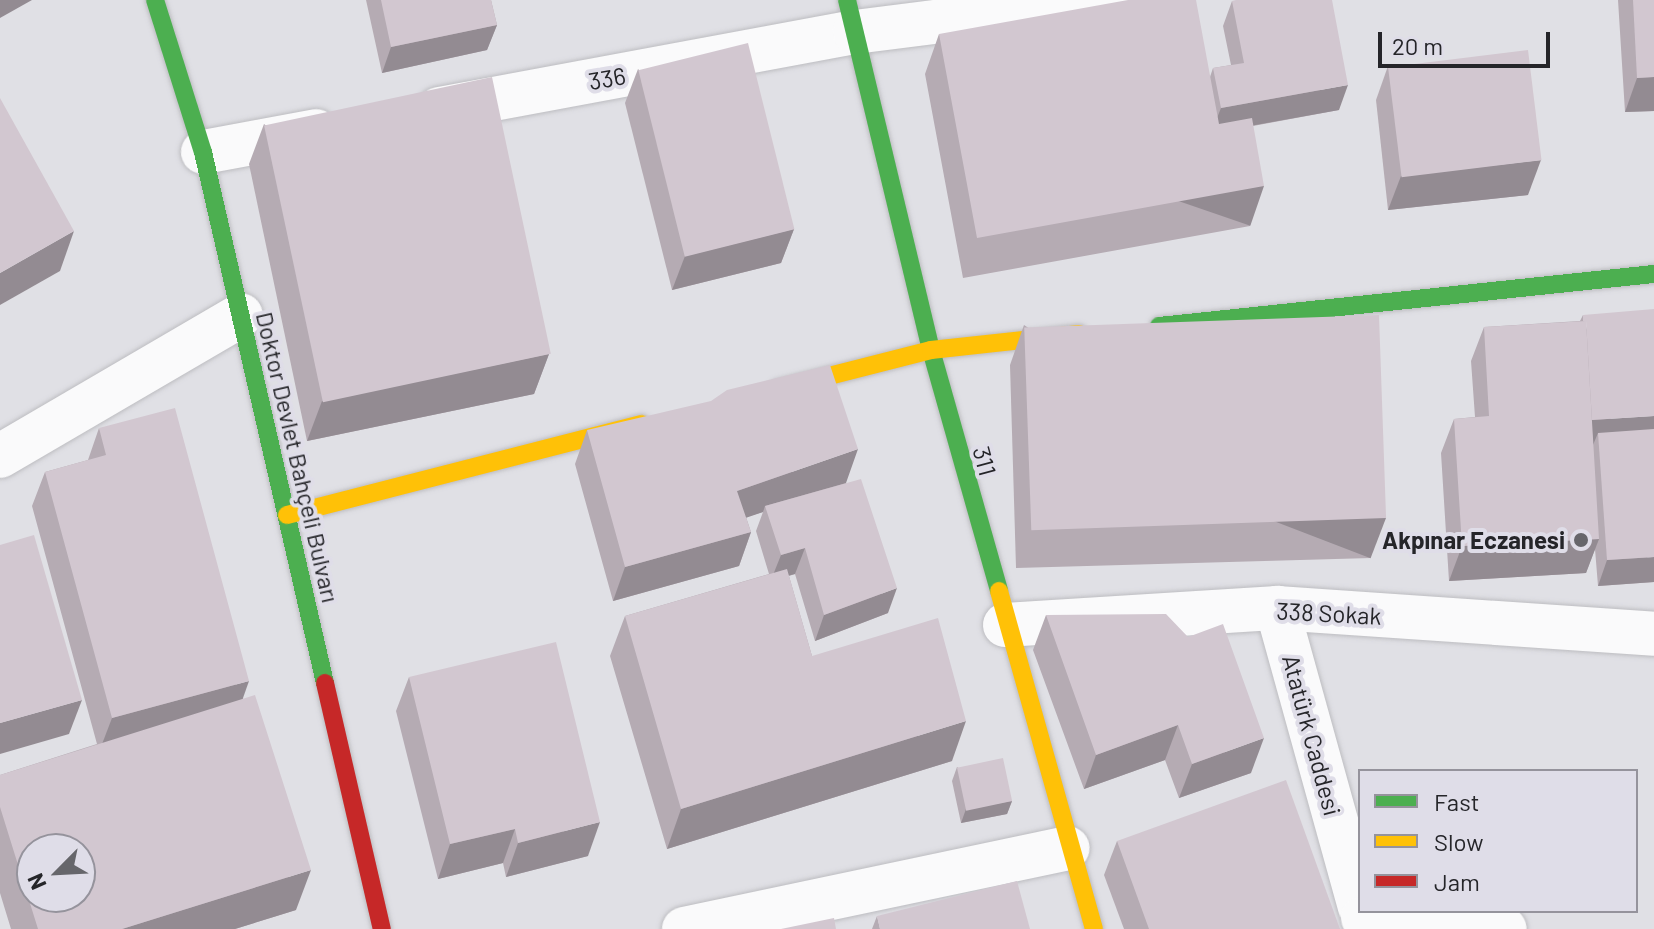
<!DOCTYPE html>
<html>
<head>
<meta charset="utf-8">
<style>
  body { margin:0 }
  #map { position:relative; width:1654px; height:929px; overflow:hidden; background:#e0e0e5; font-family:Barlow,sans-serif }
  div>[style] { position:absolute }
  .roads { filter:drop-shadow(0 0 2px #bdbdc1) drop-shadow(0 0 2px #bdbdc1) }
  .street>* { height:44px; margin:-22px; padding:0 22px; transform-origin:22px; border-radius:22px; background:#fafafb }
  .fast>* { height:18px; margin:-9px; padding:0 9px; transform-origin:9px; border-radius:9px; background:#4caf50 }
  .slow>* { height:18px; margin:-9px; padding:0 9px; transform-origin:9px; border-radius:9px; background:#ffc107 }
  .jam>* { height:18px; margin:-9px; padding:0 9px; transform-origin:9px; border-radius:9px; background:#c62828 }
  .wall>* { inset:0; background:#b5abb3 }
  .shaded-wall>* { inset:0; background:#938b92; transform-origin:0 0 }
  .building>* { inset:0; background:#d2c7d0; transform-origin:0 0 }
  .dots>* { width:22px; height:22px; translate:-50% -50%; box-sizing:border-box; border:4px solid #dfdde8; border-radius:50% }
  span { translate:-50% -50%; white-space:nowrap; text-align:center; line-height:1.15; -webkit-text-stroke:8px #dfdde8; paint-order:stroke }
  .street-label { font-size:24px; color:#252529 }
  .poi-label { font-size:24px; color:#252529; font-weight:700 }
  .right { translate:-100% -50%; text-align:right }
  .legend { position:absolute; left:1358px; top:769px; width:280px; height:144px; box-sizing:border-box; background:#dfdde8; border:2px solid #95939c; margin:0; padding:10px 14px; list-style:none; font-size:24px; color:#252529 }
  .legend li { display:flex; align-items:center; gap:16px; height:40px }
  .legend b { width:40px; border:2px solid #95939c }
  .north { position:absolute; left:16px; top:833px; width:80px; height:80px; box-sizing:border-box; background:#dfdde8; border:2px solid #95939c; border-radius:50%; rotate:246deg; font-size:22px; font-weight:700; line-height:32px; text-align:center; color:#252529 }
  .north::after { content:''; display:block; margin:auto; width:28px; height:36px; background:#66666b; clip-path:polygon(50% 0,100% 100%,50% 72%,0 100%) }
  .scale { position:absolute; left:1378px; top:32px; width:172px; height:36px; box-sizing:border-box; border:4px solid #252529; border-top:0; padding-left:10px; font-size:24px; line-height:28px; white-space:nowrap; color:#252529; -webkit-text-stroke:6px #dfdde8; paint-order:stroke }
</style>
</head>
<body>
<div id="map">
  <div class="roads">
    <div class="street">
      <div style="left:439px;top:109px;width:423px;rotate:-10.5deg"></div>
      <div style="left:855px;top:32px;width:255px;rotate:-7.2deg"></div>
      <div style="left:203px;top:152px;width:115px;rotate:-10.5deg"></div>
      <div style="left:0;top:456px;width:279px;rotate:-30.3deg"></div>
      <div style="left:1277px;top:608px;width:310px;rotate:74.5deg"></div>
      <div style="left:1005px;top:625px;width:273px;rotate:-3.6deg"></div>
      <div style="left:1277px;top:608px;width:378px;rotate:3.9deg"></div>
      <div style="left:1363px;top:918px;width:142px;rotate:4.4deg"></div>
      <div style="left:684px;top:929px;width:392px;rotate:-11.9deg"></div>
    </div>
    <div class="fast">
      <div style="left:155px;top:0;width:159px;rotate:72.5deg"></div>
      <div style="left:203px;top:152px;width:545px;rotate:77.06deg"></div>
      <div style="left:847px;top:0;width:360px;rotate:76.5deg"></div>
      <div style="left:931px;top:350px;width:250px;rotate:74.2deg"></div>
      <div style="left:1159px;top:326px;width:498px;rotate:-6deg"></div>
    </div>
    <div class="slow">
      <div style="left:778px;top:389px;width:158px;rotate:-14.3deg"></div>
      <div style="left:931px;top:350px;width:149px;rotate:-6.2deg"></div>
      <div style="left:287px;top:515px;width:366px;rotate:-14.4deg"></div>
      <div style="left:999px;top:591px;width:351px;rotate:74.3deg"></div>
    </div>
    <div class="jam">
      <div style="left:325px;top:683px;width:253px;rotate:77deg"></div>
    </div>
  </div>
  <div class="wall">
    <div style="clip-path:polygon(366px 0,491px 0,497px 25px,487px 50px,382px 73px)"></div>
    <div style="clip-path:polygon(1618px 0,1654px 0,1654px 111px,1625px 112px)"></div>
    <div style="clip-path:polygon(1232px 1px,1339px 110px,1253px 126px,1250px 226px,963px 278px,925px 74px,939px 34px,1210px 77px,1213px 68px,1231px 65px,1223px 26px)"></div>
    <div style="clip-path:polygon(1388px 66px,1528px 195px,1388px 210px,1376px 100px)"></div>
    <div style="clip-path:polygon(638px 69px,794px 229px,781px 263px,672px 290px,625px 103px)"></div>
    <div style="clip-path:polygon(264px 124px,549px 354px,534px 394px,307px 441px,249px 164px)"></div>
    <div style="clip-path:polygon(1583px 315px,1654px 582px,1598px 586px,1595px 549px,1586px 573px,1449px 581px,1441px 453px,1454px 419px,1475px 417px,1471px 361px,1484px 327px,1580px 321px)"></div>
    <div style="clip-path:polygon(1024px 325px,1371px 558px,1016px 568px,1010px 365px)"></div>
    <div style="clip-path:polygon(99px 428px,243px 698px,296px 910px,235px 929px,11px 929px,0 893px,0 775px,97px 744px,32px 506px,45px 472px,88px 460px)"></div>
    <div style="clip-path:polygon(587px 430px,846px 483px,888px 613px,815px 641px,795px 574px,789px 576px,812px 656px,952px 761px,667px 849px,610px 656px,625px 616px,769px 574px,756px 531px,763px 512px,746px 517px,751px 532px,739px 566px,613px 601px,575px 464px)"></div>
    <div style="clip-path:polygon(1046px 615px,1251px 773px,1179px 798px,1165px 760px,1084px 789px,1033px 650px)"></div>
    <div style="clip-path:polygon(409px 677px,588px 856px,506px 877px,503px 863px,438px 879px,396px 711px)"></div>
    <div style="clip-path:polygon(957px 767px,1012px 801px,1007px 814px,961px 823px,952px 781px)"></div>
    <div style="clip-path:polygon(1117px 841px,1340px 929px,1124px 929px,1104px 875px)"></div>
    <div style="clip-path:polygon(877px 916px,880px 929px,872px 929px)"></div>
  </div>
  <div class="shaded-wall">
    <div style="clip-path:polygon(0 0,32px 0,0 18px)"></div>
    <div style="clip-path:polygon(497px 25px,487px 50px,382px 73px,391px 47px)"></div>
    <div style="clip-path:polygon(1654px 77px,1654px 111px,1625px 112px,1637px 78px)"></div>
    <div style="clip-path:polygon(1348px 85px,1339px 110px,1211px 133px,1221px 108px)"></div>
    <div style="clip-path:polygon(1541px 160px,1528px 195px,1388px 210px,1401px 176px)"></div>
    <div style="left:1264px;top:186px;width:42px;height:292px;rotate:109deg"></div>
    <div style="clip-path:polygon(794px 229px,781px 263px,672px 290px,685px 256px)"></div>
    <div style="clip-path:polygon(74px 231px,60px 271px,0 305px,0 273px)"></div>
    <div style="clip-path:polygon(549px 354px,534px 394px,307px 441px,322px 401px)"></div>
    <div style="clip-path:polygon(1654px 416px,1654px 441px,1598px 433px,1593px 445px,1591px 420px)"></div>
    <div style="clip-path:polygon(858px 449px,846px 483px,765px 506px,763px 512px,725px 525px,737px 491px)"></div>
    <div style="left:1386px;top:518px;width:43px;height:356px;rotate:111deg"></div>
    <div style="clip-path:polygon(751px 532px,739px 566px,613px 601px,625px 567px)"></div>
    <div style="clip-path:polygon(1599px 539px,1586px 573px,1449px 581px,1462px 546px)"></div>
    <div style="clip-path:polygon(805px 548px,795px 574px,771px 580px,781px 555px)"></div>
    <div style="clip-path:polygon(1654px 557px,1654px 582px,1598px 586px,1607px 560px)"></div>
    <div style="clip-path:polygon(897px 588px,888px 613px,815px 641px,824px 615px)"></div>
    <div style="clip-path:polygon(249px 681px,237px 715px,99px 752px,112px 718px)"></div>
    <div style="clip-path:polygon(82px 700px,69px 734px,0 754px,0 723px)"></div>
    <div style="clip-path:polygon(966px 721px,952px 761px,667px 849px,681px 809px)"></div>
    <div style="clip-path:polygon(1178px 725px,1165px 760px,1084px 789px,1096px 755px)"></div>
    <div style="clip-path:polygon(1264px 738px,1251px 773px,1179px 798px,1192px 764px)"></div>
    <div style="clip-path:polygon(1012px 801px,1007px 814px,961px 823px,966px 809px)"></div>
    <div style="clip-path:polygon(600px 822px,588px 856px,506px 877px,518px 843px)"></div>
    <div style="clip-path:polygon(515px 829px,503px 863px,438px 879px,450px 844px)"></div>
    <div style="clip-path:polygon(311px 870px,296px 910px,235px 929px,122px 929px)"></div>
  </div>
  <div class="building">
    <div style="clip-path:polygon(381px 0,491px 0,497px 25px,391px 47px)"></div>
    <div style="clip-path:polygon(1128px 0,1196px 0,1219px 124px,1252px 118px,1264px 186px,977px 238px,939px 34px)"></div>
    <div style="clip-path:polygon(1236px 0,1332px 0,1348px 85px,1221px 108px,1213px 68px,1244px 63px,1232px 1px)"></div>
    <div style="clip-path:polygon(1633px 0,1654px 0,1654px 77px,1637px 78px)"></div>
    <div style="left:748px;top:43px;width:192px;height:113px;rotate:76deg"></div>
    <div style="left:1528px;top:50px;width:111px;height:141px;rotate:83deg"></div>
    <div style="left:492px;top:77px;width:283px;height:233px;rotate:78deg"></div>
    <div style="clip-path:polygon(0 98px,74px 231px,0 273px)"></div>
    <div style="clip-path:polygon(1654px 309px,1654px 416px,1592px 420px,1586px 321px,1583px 321px,1583px 315px)"></div>
    <div style="left:1379px;top:315px;width:203px;height:355px;rotate:88deg"></div>
    <div style="clip-path:polygon(1586px 321px,1599px 539px,1462px 546px,1454px 419px,1489px 416px,1484px 327px)"></div>
    <div style="clip-path:polygon(830px 365px,858px 449px,737px 491px,751px 532px,625px 567px,587px 430px,711px 401px,727px 390px)"></div>
    <div style="clip-path:polygon(175px 408px,249px 681px,112px 718px,45px 472px,106px 455px,99px 428px)"></div>
    <div style="clip-path:polygon(1654px 429px,1654px 557px,1607px 560px,1598px 433px)"></div>
    <div style="clip-path:polygon(861px 479px,897px 588px,824px 615px,805px 548px,781px 555px,765px 506px)"></div>
    <div style="clip-path:polygon(34px 535px,82px 700px,0 723px,0 545px)"></div>
    <div style="clip-path:polygon(787px 569px,812px 656px,938px 618px,966px 721px,681px 809px,625px 616px)"></div>
    <div style="clip-path:polygon(1166px 614px,1188px 637px,1223px 624px,1264px 738px,1192px 764px,1178px 725px,1096px 755px,1046px 615px)"></div>
    <div style="clip-path:polygon(556px 642px,600px 822px,518px 843px,515px 829px,450px 844px,409px 677px)"></div>
    <div style="clip-path:polygon(evenodd,255px 695px,311px 870px,122px 929px,38px 929px,0 807px,0 775px,255px 695px,32px 849px,80px 849px,80px 897px,32px 897px,32px 849px)"></div>
    <div style="left:1003px;top:758px;width:44px;height:47px;rotate:78deg"></div>
    <div style="clip-path:polygon(1286px 780px,1340px 929px,1149px 929px,1117px 841px)"></div>
    <div style="clip-path:polygon(1017px 881px,1030px 929px,880px 929px,877px 916px)"></div>
    <div style="clip-path:polygon(834px 918px,836px 929px,781px 929px)"></div>
  </div>
  <div class="dots">
    <div style="left:1581px;top:540px;background:#66666b"></div>
  </div>
  <div class="street-label">
    <span style="left:607px;top:78px;rotate:-10deg">336</span>
    <span style="left:298px;top:457px;rotate:77deg">Doktor Devlet Bahçeli Bulvarı</span>
    <span style="left:985px;top:461px;rotate:75deg">311</span>
    <span style="left:1329px;top:613px;rotate:3deg">338 Sokak</span>
    <span style="left:1312px;top:735px;rotate:75deg">Atatürk Caddesi</span>
  </div>
  <div class="poi-label">
    <span class="right" style="left:1565px;top:540px">Akpınar Eczanesi</span>
  </div>
  <ul class="legend">
  <li><b style="height:10px;background:#4caf50"></b>Fast</li>
  <li><b style="height:10px;background:#ffc107"></b>Slow</li>
  <li><b style="height:10px;background:#c62828"></b>Jam</li>
  </ul>
  <div class="north">N</div>
  <div class="scale">20 m</div>
</div>
</body>
</html>
